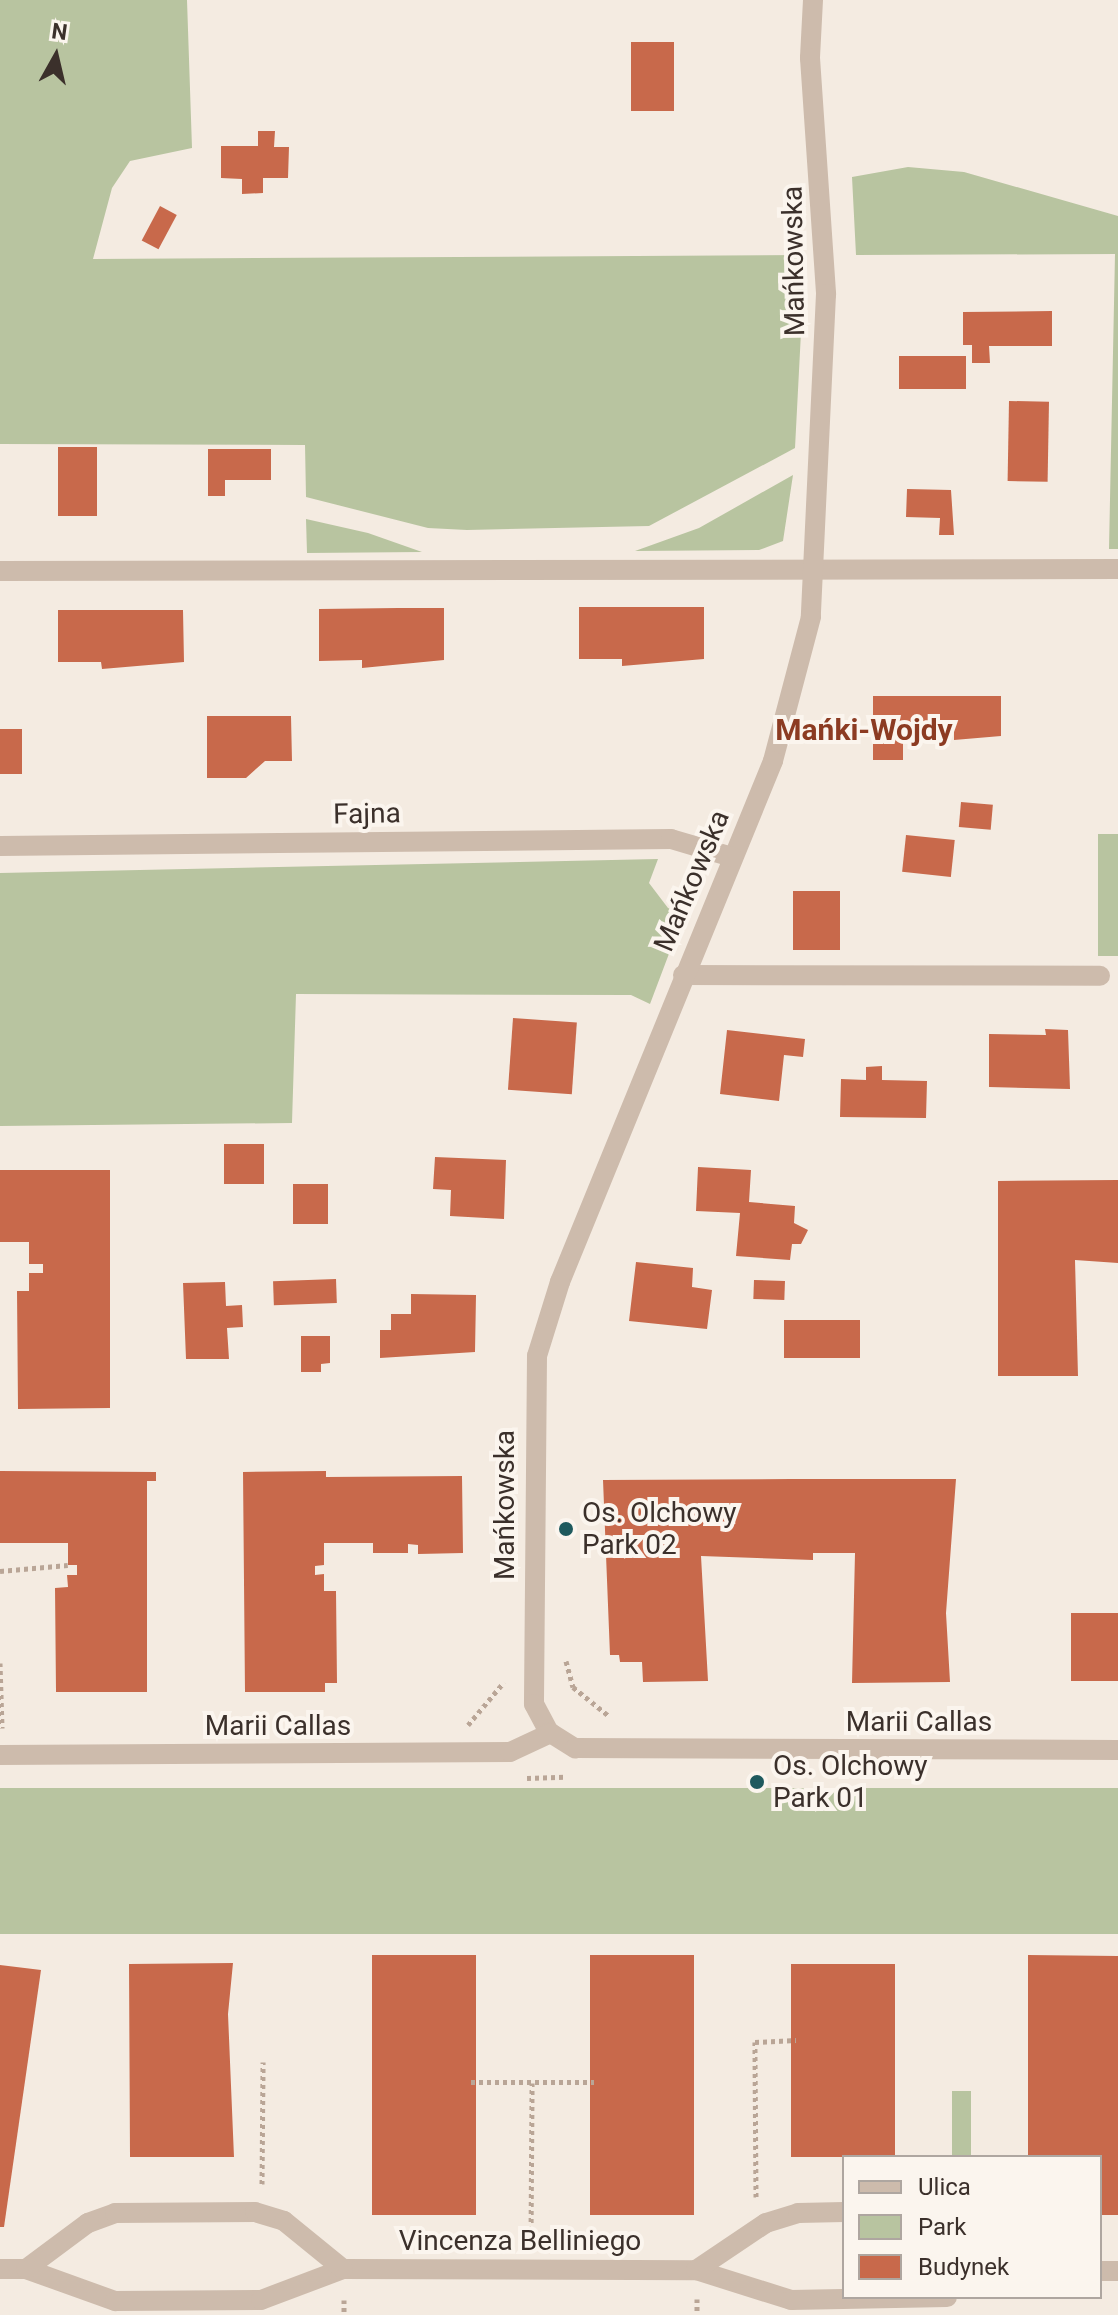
<!DOCTYPE html>
<html>
<head>
<meta charset="utf-8">
<style>
  body { margin:0 }
  #map { position:relative; width:1118px; height:2315px; overflow:hidden; background:#f4ebe1; font-family:Roboto,sans-serif }
  div>[style] { position:absolute }
  .green>* { inset:0; background:#b8c4a0; transform-origin:0 0 }
  .building>* { inset:0; background:#c8694b; transform-origin:0 0 }
  .path>* { height:5px; margin-top:-2.5px; transform-origin:0; background:repeating-linear-gradient(90deg,#b9a596 0 4px,transparent 0 8px) }
  .service>* { height:20px; margin:-10px; padding:0 10px; transform-origin:10px; border-radius:10px; background:#cdbbac }
  .minor>* { height:20px; margin:-10px; padding:0 10px; transform-origin:10px; border-radius:10px; background:#cdbbac }
  .dots>* { width:22px; height:22px; translate:-50% -50%; box-sizing:border-box; border:4px solid #fbf5ee; border-radius:50% }
  span { translate:-50% -50%; white-space:nowrap; text-align:center; line-height:1.15; -webkit-text-stroke:8px #fbf5ee; paint-order:stroke }
  .street-label { font-size:28px; color:#3b302b }
  .poi-label { font-size:28px; color:#3b302b }
  .left { translate:0 -50%; text-align:left }
  .neighbourhood-label { font-size:30px; color:#8c3b22; font-weight:700 }
  .legend { position:absolute; left:842px; top:2155px; width:260px; height:144px; box-sizing:border-box; background:#fbf5ee; border:2px solid #aea6a0; margin:0; padding:10px 14px; list-style:none; font-size:24px; color:#3b302b }
  .legend li { display:flex; align-items:center; gap:16px; height:40px }
  .legend b { width:40px; border:2px solid #aea6a0 }
  .north { position:absolute; left:16px; top:16px; width:80px; height:80px; -webkit-text-stroke:6px #fbf5ee; paint-order:stroke; rotate:8deg; font-size:22px; font-weight:700; line-height:32px; text-align:center; color:#3b302b }
  .north::after { content:''; display:block; margin:auto; width:28px; height:36px; background:#3b302b; clip-path:polygon(50% 0,100% 100%,50% 72%,0 100%) }
</style>
</head>
<body>
<div id="map">
  <div class="green">
    <div style="clip-path:polygon(0 0,187px 0,192px 148px,130px 161px,112px 188px,93px 259px,805px 255px,795px 448px,649px 526px,467px 530px,428px 528px,306px 497px,305px 445px,0 444px)"></div>
    <div style="clip-path:polygon(908px 167px,964px 172px,1118px 216px,1118px 549px,1109px 549px,1115px 254px,856px 255px,852px 177px)"></div>
    <div style="clip-path:polygon(793px 475px,783px 541px,759px 550px,635px 551px,699px 528px)"></div>
    <div style="clip-path:polygon(306px 519px,368px 533px,422px 552px,307px 553px)"></div>
    <div style="left:1098px;top:834px;width:20px;height:122px"></div>
    <div style="clip-path:polygon(658px 859px,649px 883px,668px 908px,684px 914px,650px 1004px,631px 995px,296px 994px,292px 1123px,0 1126px,0 873px)"></div>
    <div style="left:1118px;top:1788px;width:146px;height:1118px;rotate:90deg"></div>
    <div style="left:952px;top:2091px;width:19px;height:66px"></div>
  </div>
  <div class="building">
    <div style="left:631px;top:42px;width:43px;height:69px"></div>
    <div style="clip-path:polygon(258px 131px,275px 131px,274px 147px,289px 147px,288px 178px,263px 178px,263px 193px,242px 194px,242px 179px,221px 178px,221px 146px,258px 146px)"></div>
    <div style="left:160px;top:206px;width:19px;height:39px;rotate:28deg"></div>
    <div style="clip-path:polygon(1052px 311px,1052px 346px,989px 346px,990px 363px,972px 363px,972px 345px,963px 345px,963px 312px)"></div>
    <div style="left:899px;top:356px;width:67px;height:33px"></div>
    <div style="left:1009px;top:401px;width:40px;height:80px;rotate:1deg"></div>
    <div style="left:58px;top:447px;width:39px;height:69px"></div>
    <div style="clip-path:polygon(208px 449px,271px 449px,271px 480px,225px 480px,225px 496px,208px 496px)"></div>
    <div style="clip-path:polygon(907px 489px,951px 490px,954px 535px,939px 535px,940px 518px,906px 517px)"></div>
    <div style="clip-path:polygon(579px 607px,704px 607px,704px 659px,622px 666px,622px 659px,579px 659px)"></div>
    <div style="clip-path:polygon(398px 608px,444px 608px,444px 660px,362px 668px,362px 660px,319px 661px,319px 609px)"></div>
    <div style="clip-path:polygon(58px 610px,183px 610px,184px 662px,102px 669px,101px 662px,58px 662px)"></div>
    <div style="clip-path:polygon(873px 696px,1001px 696px,1001px 736px,954px 740px,954px 726px,903px 726px,903px 760px,873px 760px)"></div>
    <div style="clip-path:polygon(207px 716px,291px 716px,292px 761px,265px 761px,246px 778px,207px 778px)"></div>
    <div style="left:0;top:729px;width:22px;height:45px"></div>
    <div style="left:961px;top:802px;width:32px;height:25px;rotate:5deg"></div>
    <div style="left:906px;top:835px;width:49px;height:37px;rotate:6deg"></div>
    <div style="left:840px;top:891px;width:59px;height:47px;rotate:90deg"></div>
    <div style="left:513px;top:1018px;width:64px;height:72px;rotate:4deg"></div>
    <div style="clip-path:polygon(1045px 1029px,1068px 1030px,1070px 1089px,989px 1087px,989px 1034px,1046px 1035px)"></div>
    <div style="clip-path:polygon(727px 1030px,805px 1039px,803px 1057px,784px 1055px,779px 1101px,720px 1094px)"></div>
    <div style="clip-path:polygon(882px 1066px,882px 1080px,927px 1081px,926px 1118px,840px 1117px,841px 1079px,866px 1080px,866px 1067px)"></div>
    <div style="left:224px;top:1144px;width:40px;height:40px"></div>
    <div style="clip-path:polygon(435px 1157px,506px 1160px,504px 1219px,450px 1216px,451px 1190px,433px 1189px)"></div>
    <div style="clip-path:polygon(698px 1167px,751px 1170px,749px 1202px,795px 1206px,794px 1223px,808px 1230px,801px 1244px,792px 1244px,790px 1260px,736px 1256px,740px 1213px,696px 1211px)"></div>
    <div style="clip-path:polygon(0 1170px,110px 1170px,110px 1408px,18px 1409px,17px 1291px,29px 1291px,29px 1273px,43px 1273px,43px 1264px,29px 1264px,29px 1242px,0 1242px)"></div>
    <div style="clip-path:polygon(1118px 1180px,1118px 1263px,1075px 1260px,1078px 1376px,998px 1376px,998px 1181px)"></div>
    <div style="left:293px;top:1184px;width:35px;height:40px"></div>
    <div style="clip-path:polygon(636px 1262px,693px 1268px,692px 1287px,712px 1290px,707px 1329px,629px 1321px)"></div>
    <div style="left:336px;top:1279px;width:24px;height:63px;rotate:88deg"></div>
    <div style="left:754px;top:1280px;width:31px;height:19px;rotate:2deg"></div>
    <div style="clip-path:polygon(225px 1282px,226px 1306px,242px 1305px,243px 1327px,227px 1328px,229px 1359px,186px 1359px,183px 1283px)"></div>
    <div style="clip-path:polygon(411px 1294px,476px 1295px,475px 1352px,380px 1358px,380px 1330px,391px 1330px,391px 1314px,411px 1314px)"></div>
    <div style="left:784px;top:1320px;width:76px;height:38px"></div>
    <div style="clip-path:polygon(301px 1336px,330px 1336px,330px 1363px,321px 1364px,321px 1372px,301px 1372px)"></div>
    <div style="clip-path:polygon(0 1471px,156px 1472px,156px 1481px,147px 1481px,147px 1692px,56px 1692px,55px 1588px,68px 1587px,67px 1575px,77px 1575px,77px 1565px,68px 1565px,68px 1543px,0 1543px)"></div>
    <div style="clip-path:polygon(326px 1471px,326px 1477px,462px 1476px,463px 1553px,418px 1554px,418px 1545px,408px 1544px,408px 1553px,373px 1553px,373px 1543px,324px 1543px,324px 1565px,315px 1566px,315px 1575px,324px 1574px,324px 1591px,336px 1591px,337px 1683px,325px 1683px,325px 1692px,245px 1692px,243px 1472px)"></div>
    <div style="clip-path:polygon(791px 1479px,956px 1479px,946px 1613px,950px 1682px,852px 1683px,855px 1553px,813px 1553px,813px 1560px,701px 1556px,708px 1681px,643px 1682px,642px 1662px,620px 1662px,619px 1655px,610px 1655px,603px 1480px)"></div>
    <div style="left:1071px;top:1613px;width:47px;height:68px"></div>
    <div style="left:372px;top:1955px;width:104px;height:260px"></div>
    <div style="left:590px;top:1955px;width:104px;height:260px"></div>
    <div style="clip-path:polygon(1028px 1955px,1118px 1956px,1118px 2215px,1100px 2215px,1100px 2157px,1028px 2157px)"></div>
    <div style="clip-path:polygon(233px 1963px,228px 2014px,234px 2157px,130px 2157px,129px 1964px)"></div>
    <div style="left:791px;top:1964px;width:104px;height:193px"></div>
    <div style="clip-path:polygon(0 1965px,41px 1970px,4px 2227px,0 2227px)"></div>
  </div>
  <div class="path">
    <div style="left:0;top:1571px;width:68px;rotate:-5deg"></div>
    <div style="left:566px;top:1661px;width:27px;rotate:75deg"></div>
    <div style="left:573px;top:1687px;width:46px;rotate:38.9deg"></div>
    <div style="left:0;top:1663px;width:65px;rotate:88.2deg"></div>
    <div style="left:468px;top:1725px;width:56px;rotate:-50.1deg"></div>
    <div style="left:527px;top:1778px;width:38px;rotate:-2deg"></div>
    <div style="left:471px;top:2082px;width:123px"></div>
    <div style="left:262px;top:2184px;width:122px;rotate:-89.5deg"></div>
    <div style="left:756px;top:2197px;width:155px;rotate:-90.4deg"></div>
    <div style="left:755px;top:2042px;width:41px;rotate:-2.8deg"></div>
    <div style="left:531px;top:2238px;width:155px;rotate:-89.6deg"></div>
    <div style="left:697px;top:2299px;width:16px;rotate:90deg"></div>
    <div style="left:344px;top:2300px;width:15px;rotate:90deg"></div>
  </div>
  <div class="service">
    <div style="left:0;top:571px;width:1118px;rotate:-0.1deg"></div>
    <div style="left:683px;top:975px;width:417px;rotate:0.1deg"></div>
  </div>
  <div class="minor">
    <div style="left:813px;top:0;width:58px;rotate:93deg"></div>
    <div style="left:810px;top:58px;width:237px;rotate:86.1deg"></div>
    <div style="left:826px;top:294px;width:323px;rotate:92.7deg"></div>
    <div style="left:811px;top:617px;width:149px;rotate:104.8deg"></div>
    <div style="left:773px;top:761px;width:563px;rotate:112.24deg"></div>
    <div style="left:560px;top:1282px;width:77px;rotate:107.3deg"></div>
    <div style="left:537px;top:1356px;width:348px;rotate:90.5deg"></div>
    <div style="left:534px;top:1704px;width:32px;rotate:62deg"></div>
    <div style="left:549px;top:1732px;width:31px;rotate:32deg"></div>
    <div style="left:575px;top:1748px;width:543px;rotate:0.21deg"></div>
    <div style="left:0;top:846px;width:671px;rotate:-0.6deg"></div>
    <div style="left:671px;top:839px;width:64px;rotate:16.4deg"></div>
    <div style="left:0;top:1755px;width:510px;rotate:-0.34deg"></div>
    <div style="left:510px;top:1752px;width:45px;rotate:-24.9deg"></div>
    <div style="left:0;top:2269px;width:26px"></div>
    <div style="left:26px;top:2269px;width:95px;rotate:19.8deg"></div>
    <div style="left:115px;top:2301px;width:146px;rotate:-0.4deg"></div>
    <div style="left:261px;top:2300px;width:88px;rotate:-20.7deg"></div>
    <div style="left:343px;top:2269px;width:353px;rotate:0.2deg"></div>
    <div style="left:696px;top:2270px;width:100px;rotate:17.5deg"></div>
    <div style="left:791px;top:2300px;width:156px;rotate:-1.1deg"></div>
    <div style="left:26px;top:2269px;width:77px;rotate:-36.6deg"></div>
    <div style="left:88px;top:2223px;width:29px;rotate:-20deg"></div>
    <div style="left:115px;top:2213px;width:140px;rotate:-0.4deg"></div>
    <div style="left:255px;top:2212px;width:30px;rotate:17deg"></div>
    <div style="left:284px;top:2221px;width:76px;rotate:39.1deg"></div>
    <div style="left:696px;top:2270px;width:84px;rotate:-33.9deg"></div>
    <div style="left:766px;top:2223px;width:34px;rotate:-17deg"></div>
    <div style="left:798px;top:2213px;width:46px;rotate:-1.2deg"></div>
    <div style="left:1100px;top:2271px;width:18px"></div>
  </div>
  <div class="dots">
    <div style="left:566px;top:1529px;background:#1f5a5e"></div>
    <div style="left:757px;top:1782px;background:#1f5a5e"></div>
  </div>
  <div class="street-label">
    <span style="left:794px;top:261px;rotate:-91deg">Mańkowska</span>
    <span style="left:367px;top:814px;rotate:-1deg">Fajna</span>
    <span style="left:692px;top:881px;rotate:-67deg">Mańkowska</span>
    <span style="left:505px;top:1505px;rotate:-90deg">Mańkowska</span>
    <span style="left:919px;top:1722px">Marii Callas</span>
    <span style="left:278px;top:1726px">Marii Callas</span>
    <span style="left:520px;top:2241px">Vincenza Belliniego</span>
  </div>
  <div class="poi-label">
    <span class="left" style="left:582px;top:1529px">Os. Olchowy<br>Park 02</span>
    <span class="left" style="left:773px;top:1782px">Os. Olchowy<br>Park 01</span>
  </div>
  <div class="neighbourhood-label">
    <span style="left:864px;top:730px">Mańki-Wojdy</span>
  </div>
  <ul class="legend">
  <li><b style="height:10px;background:#cdbbac"></b>Ulica</li>
  <li><b style="height:22px;background:#b8c4a0"></b>Park</li>
  <li><b style="height:22px;background:#c8694b"></b>Budynek</li>
  </ul>
  <div class="north">N</div>
</div>
</body>
</html>
